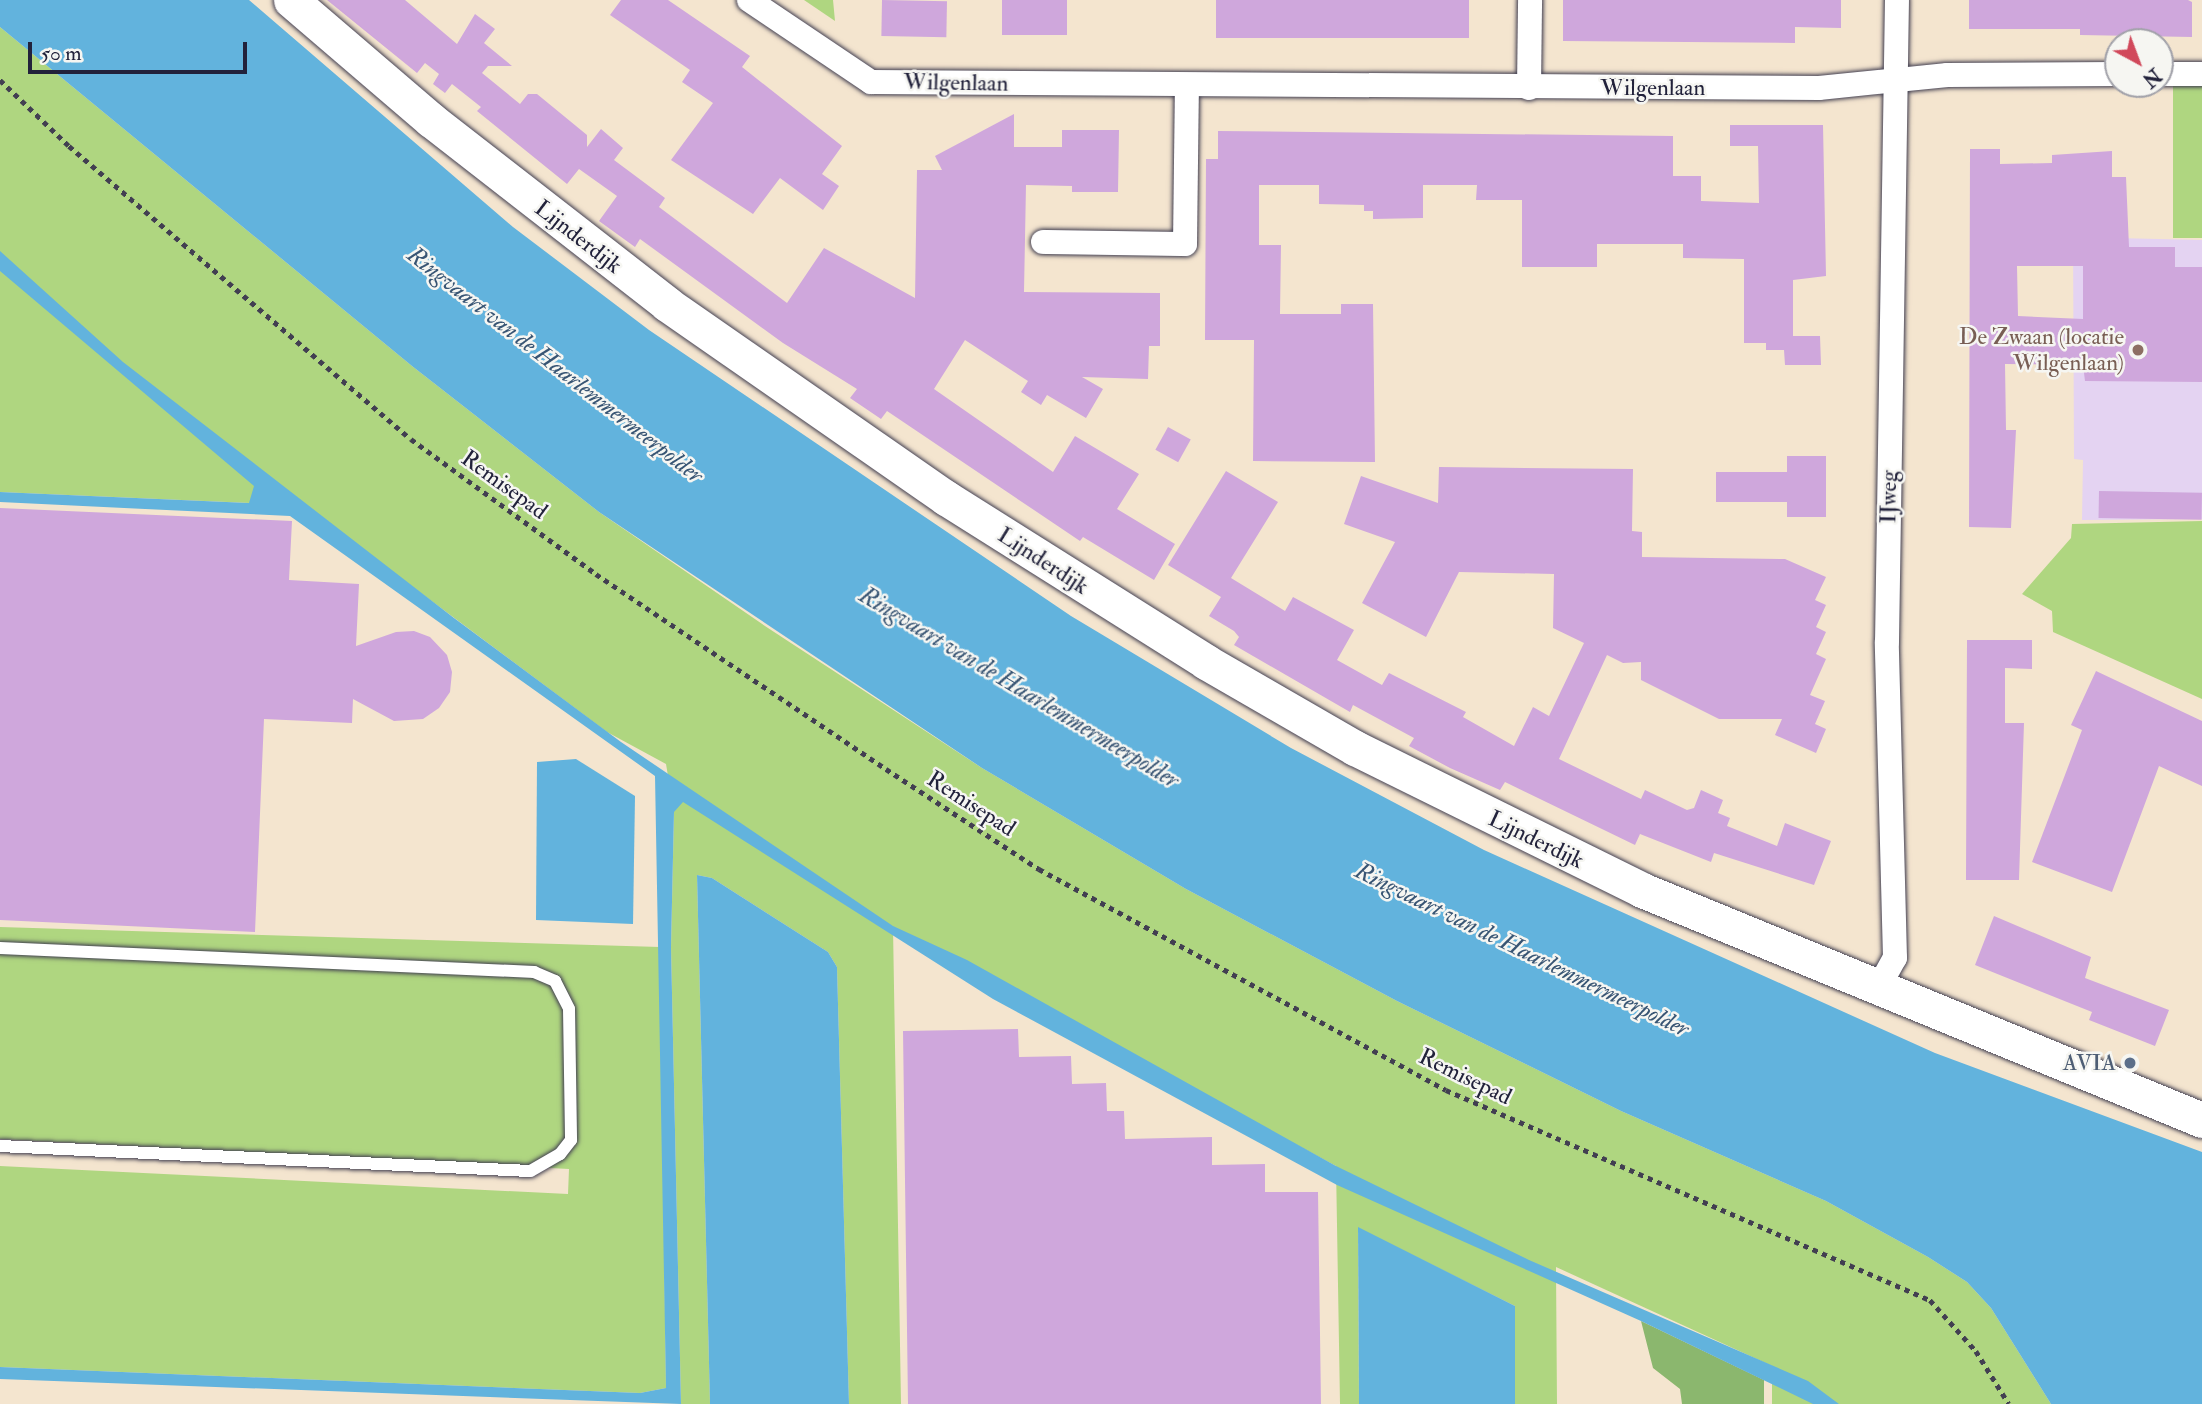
<!DOCTYPE html>
<html>
<head>
<meta charset="utf-8">
<style>
  body { margin:0 }
  #map { position:relative; width:2202px; height:1404px; overflow:hidden; background:#f4e5cf; font-family:"IM FELL Double Pica",serif }
  div>[style] { position:absolute }
  .built>* { inset:0; background:#e4d3f2 }
  .green>* { inset:0; background:#afd680; transform-origin:0 0 }
  .forest>* { inset:0; background:#8bb76e }
  .water>* { inset:0; background:#62b3dd }
  .building>* { inset:0; background:#cfa7dc; transform-origin:0 0 }
  .path>* { height:4.5px; margin-top:-2.25px; transform-origin:0; background:repeating-linear-gradient(90deg,#423f51 0 5px,transparent 0 10px) }
  .roads { filter:drop-shadow(0 0 2px #423f51) drop-shadow(0 0 2px #423f51) }
  .lane>* { height:12px; margin:-6px; padding:0 6px; transform-origin:6px; border-radius:6px; background:#fff }
  .street>* { height:24px; margin:-12px; padding:0 12px; transform-origin:12px; border-radius:12px; background:#fff }
  .secondary>* { height:35px; margin:-17.5px; padding:0 17.5px; transform-origin:17.5px; border-radius:17.5px; background:#fff }
  .dots>* { width:19px; height:19px; translate:-50% -50%; box-sizing:border-box; border:4px solid #f6f6f2; border-radius:50% }
  span { translate:-50% -50%; white-space:nowrap; text-align:center; line-height:1.15; -webkit-text-stroke:5px #f6f6f2; paint-order:stroke }
  .street-label { font-size:23px; color:#22223b }
  .education-label { font-size:23px; color:#785e54 }
  .right { translate:-100% -50%; text-align:right }
  .service-label { font-size:23px; color:#4e5e75 }
  .water-label { font-size:24px; color:#385574; font-style:italic }
  .north { position:absolute; left:2104px; top:28px; width:70px; height:70px; box-sizing:border-box; background:#f6f6f2; border:2px solid #a1a1a9; border-radius:50%; rotate:139deg; font-size:19px; font-weight:700; line-height:28px; text-align:center; color:#22223b }
  .north::after { content:''; display:block; margin:auto; width:24px; height:32px; background:#d1495b; clip-path:polygon(50% 0,100% 100%,50% 72%,0 100%) }
  .scale { position:absolute; left:28px; top:42px; width:219px; height:32px; box-sizing:border-box; border:4px solid #22223b; border-top:0; padding-left:9px; font-size:21px; line-height:24px; white-space:nowrap; color:#22223b; -webkit-text-stroke:5px #f6f6f2; paint-order:stroke }
</style>
</head>
<body>
<div id="map">
  <div class="built">
    <div style="clip-path:polygon(2073px 237px,2202px 240px,2202px 519px,2082px 520px,2083px 460px,2074px 459px)"></div>
  </div>
  <div class="green">
    <div style="clip-path:polygon(804px 0,833px 0,835px 21px)"></div>
    <div style="clip-path:polygon(0 27px,412px 366px,599px 512px,768px 628px,982px 768px,1186px 889px,1397px 1001px,1621px 1111px,1826px 1201px,1928px 1257px,1967px 1282px,1991px 1308px,2051px 1404px,1772px 1404px,1772px 1366px,1556px 1267px,1557px 1404px,1515px 1404px,1515px 1306px,1358px 1228px,1359px 1404px,1340px 1404px,1336px 1166px,893px 927px,901px 1404px,849px 1404px,837px 967px,828px 952px,712px 878px,697px 875px,710px 1404px,681px 1404px,671px 947px,674px 812px,666px 764px,607px 732px,378px 561px,255px 486px,250px 503px,0 492px)"></div>
    <div style="left:2173px;top:84px;width:29px;height:154px"></div>
    <div style="clip-path:polygon(2202px 521px,2202px 699px,2053px 632px,2052px 611px,2022px 594px,2071px 538px,2072px 524px)"></div>
    <div style="clip-path:polygon(0 927px,660px 947px,666px 1388px,640px 1393px,0 1367px,0 1166px,568px 1194px,569px 1169px,0 1139px)"></div>
  </div>
  <div class="forest">
    <div style="clip-path:polygon(1641px 1321px,1764px 1380px,1764px 1404px,1682px 1404px,1680px 1389px,1653px 1368px)"></div>
  </div>
  <div class="water">
    <div style="clip-path:polygon(0 0,249px 0,513px 227px,649px 330px,1071px 616px,1291px 748px,1484px 850px,1935px 1053px,2202px 1152px,2202px 1404px,2051px 1404px,1991px 1308px,1967px 1282px,1928px 1257px,1826px 1201px,1621px 1111px,1397px 1001px,1186px 889px,982px 768px,599px 512px,412px 366px,0 27px)"></div>
    <div style="clip-path:polygon(0 251px,123px 362px,454px 618px,621px 742px,893px 926px,967px 960px,1336px 1166px,1529px 1260px,1808px 1381px,1839px 1404px,1813px 1404px,1641px 1321px,1337px 1185px,993px 999px,683px 802px,674px 812px,671px 947px,681px 1404px,0 1379px,0 1367px,640px 1393px,666px 1388px,655px 776px,290px 516px,0 502px,0 492px,249px 503px,254px 486px,0 271px)"></div>
    <div style="clip-path:polygon(576px 759px,635px 796px,633px 924px,536px 920px,537px 762px)"></div>
    <div style="clip-path:polygon(697px 875px,712px 878px,828px 952px,837px 967px,849px 1404px,710px 1404px)"></div>
    <div style="clip-path:polygon(1358px 1227px,1515px 1306px,1515px 1404px,1359px 1404px)"></div>
  </div>
  <div class="building">
    <div style="clip-path:polygon(327px 0,405px 0,457px 44px,475px 14px,495px 29px,484px 43px,512px 66px,488px 66px,482px 73px,520px 104px,528px 94px,537px 94px,587px 135px,587px 147px,601px 129px,623px 148px,614px 160px,665px 198px,659px 207px,787px 303px,824px 248px,915px 298px,917px 170px,942px 170px,935px 156px,1014px 114px,1014px 147px,1062px 147px,1062px 130px,1119px 130px,1118px 192px,1072px 192px,1072px 186px,1026px 185px,1024px 292px,1160px 293px,1160px 346px,1149px 346px,1148px 379px,1082px 377px,1103px 389px,1086px 418px,1047px 395px,1041px 405px,1021px 392px,1028px 381px,965px 340px,934px 389px,1053px 472px,1075px 436px,1139px 474px,1117px 509px,1175px 544px,1154px 580px,1083px 537px,1080px 541px,887px 411px,881px 419px,850px 398px,857px 389px,783px 343px,640px 239px,635px 247px,599px 221px,617px 196px,579px 169px,567px 184px,477px 111px,481px 107px,452px 84px,445px 93px,433px 84px,439px 74px,425px 63px,417px 73px)"></div>
    <div style="clip-path:polygon(621px 0,668px 0,750px 56px,742px 67px,842px 146px,822px 174px,839px 186px,823px 210px,780px 178px,753px 214px,671px 160px,713px 103px,682px 82px,690px 70px,610px 15px)"></div>
    <div style="left:882px;top:0;width:65px;height:36px;rotate:1deg"></div>
    <div style="left:1002px;top:0;width:65px;height:35px"></div>
    <div style="left:1216px;top:0;width:253px;height:38px"></div>
    <div style="clip-path:polygon(1563px 0,1841px 0,1841px 28px,1795px 27px,1795px 43px,1563px 41px)"></div>
    <div style="clip-path:polygon(1969px 0,2188px 0,2192px 2px,2192px 37px,2080px 35px,2080px 29px,1969px 29px)"></div>
    <div style="clip-path:polygon(1730px 125px,1823px 125px,1826px 276px,1793px 280px,1793px 336px,1820px 336px,1821px 365px,1785px 365px,1784px 350px,1766px 350px,1766px 343px,1744px 343px,1744px 259px,1683px 258px,1683px 244px,1597px 244px,1597px 267px,1522px 267px,1522px 200px,1476px 200px,1477px 185px,1423px 185px,1423px 218px,1373px 219px,1373px 211px,1364px 211px,1364px 205px,1319px 204px,1319px 185px,1259px 185px,1259px 245px,1281px 245px,1280px 314px,1341px 314px,1341px 304px,1373px 304px,1375px 462px,1253px 461px,1254px 340px,1205px 340px,1206px 159px,1218px 159px,1218px 131px,1673px 136px,1673px 176px,1701px 176px,1701px 201px,1759px 203px,1758px 146px,1730px 146px)"></div>
    <div style="clip-path:polygon(evenodd,1970px 149px,2000px 149px,2000px 164px,2052px 163px,2052px 155px,2112px 151px,2112px 177px,2126px 177px,2129px 247px,2175px 247px,2175px 267px,2202px 267px,2202px 382px,2085px 381px,2083px 365px,2005px 364px,2006px 430px,2016px 430px,2011px 528px,1969px 527px,1970px 149px,2017px 266px,2083px 266px,2083px 319px,2018px 316px,2017px 266px)"></div>
    <div style="left:1168px;top:427px;width:26px;height:26px;rotate:29deg"></div>
    <div style="clip-path:polygon(1787px 456px,1826px 456px,1826px 517px,1787px 517px,1787px 502px,1716px 502px,1716px 472px,1787px 472px)"></div>
    <div style="clip-path:polygon(1439px 467px,1633px 469px,1632px 531px,1642px 532px,1642px 557px,1785px 559px,1826px 577px,1815px 600px,1826px 605px,1816px 627px,1826px 632px,1816px 654px,1826px 659px,1810px 695px,1825px 701px,1815px 724px,1826px 729px,1816px 753px,1775px 735px,1782px 719px,1719px 719px,1641px 680px,1641px 662px,1623px 663px,1607px 655px,1559px 759px,1641px 799px,1645px 790px,1687px 810px,1694px 808px,1701px 790px,1723px 800px,1718px 813px,1730px 818px,1727px 826px,1777px 846px,1785px 823px,1831px 841px,1814px 885px,1714px 853px,1711px 862px,1640px 834px,1635px 845px,1505px 782px,1500px 790px,1450px 768px,1409px 746px,1414px 738px,1353px 705px,1350px 712px,1234px 645px,1239px 637px,1234px 631px,1209px 616px,1221px 597px,1168px 565px,1226px 471px,1278px 502px,1231px 578px,1285px 611px,1293px 597px,1354px 630px,1337px 660px,1382px 685px,1389px 673px,1466px 712px,1463px 717px,1514px 746px,1533px 707px,1549px 716px,1584px 643px,1553px 628px,1554px 574px,1459px 572px,1426px 637px,1362px 603px,1395px 542px,1344px 524px,1361px 476px,1438px 503px)"></div>
    <div style="left:2099px;top:491px;width:103px;height:27px;rotate:1deg"></div>
    <div style="clip-path:polygon(0 508px,292px 521px,289px 580px,359px 584px,356px 646px,396px 632px,414px 631px,430px 637px,447px 655px,452px 672px,450px 692px,439px 708px,423px 719px,394px 721px,353px 699px,352px 723px,264px 719px,255px 932px,0 920px)"></div>
    <div style="clip-path:polygon(1967px 640px,2032px 640px,2032px 669px,2005px 668px,2005px 723px,2024px 723px,2019px 880px,1966px 880px)"></div>
    <div style="clip-path:polygon(2096px 671px,2202px 721px,2202px 786px,2159px 766px,2112px 892px,2032px 862px,2082px 730px,2071px 725px)"></div>
    <div style="clip-path:polygon(1994px 916px,2091px 957px,2085px 978px,2169px 1010px,2155px 1046px,2089px 1020px,2092px 1012px,1975px 965px)"></div>
    <div style="clip-path:polygon(1018px 1029px,1019px 1057px,1071px 1056px,1072px 1084px,1106px 1083px,1107px 1111px,1124px 1111px,1125px 1139px,1212px 1137px,1212px 1165px,1265px 1164px,1265px 1192px,1318px 1192px,1321px 1404px,908px 1404px,903px 1031px)"></div>
  </div>
  <div class="path">
    <div style="left:0;top:80px;width:95px;rotate:43.7deg"></div>
    <div style="left:69px;top:146px;width:450px;rotate:40.6deg"></div>
    <div style="left:411px;top:439px;width:229px;rotate:36.1deg"></div>
    <div style="left:596px;top:574px;width:349px;rotate:33.9deg"></div>
    <div style="left:886px;top:769px;width:183px;rotate:33.2deg"></div>
    <div style="left:1039px;top:869px;width:463px;rotate:28.5deg"></div>
    <div style="left:1446px;top:1090px;width:528px;rotate:23.46deg"></div>
    <div style="left:1930px;top:1300px;width:69px;rotate:48deg"></div>
    <div style="left:1976px;top:1351px;width:62px;rotate:58.1deg"></div>
  </div>
  <div class="roads">
    <div class="lane">
      <div style="left:0;top:948px;width:535px;rotate:2.57deg"></div>
      <div style="left:534px;top:972px;width:23px;rotate:23deg"></div>
      <div style="left:555px;top:981px;width:31px;rotate:63deg"></div>
      <div style="left:569px;top:1009px;width:131px;rotate:89.1deg"></div>
      <div style="left:571px;top:1140px;width:18px;rotate:128deg"></div>
      <div style="left:560px;top:1154px;width:34px;rotate:150deg"></div>
      <div style="left:530px;top:1171px;width:531px;rotate:-177.3deg"></div>
    </div>
    <div class="street">
      <div style="left:749px;top:0;width:147px;rotate:33.9deg"></div>
      <div style="left:871px;top:82px;width:948px;rotate:0.36deg"></div>
      <div style="left:1819px;top:88px;width:129px;rotate:-5.8deg"></div>
      <div style="left:1947px;top:75px;width:171px;rotate:-0.3deg"></div>
      <div style="left:2160px;top:74px;width:42px"></div>
      <div style="left:1529px;top:88px;width:88px;rotate:-89.3deg"></div>
      <div style="left:1043px;top:242px;width:142px;rotate:0.8deg"></div>
      <div style="left:1185px;top:244px;width:159px;rotate:-89.3deg"></div>
      <div style="left:1877px;top:990px;width:37px;rotate:-61deg"></div>
      <div style="left:1895px;top:958px;width:316px;rotate:-91.5deg"></div>
      <div style="left:1887px;top:642px;width:642px;rotate:-89.11deg"></div>
    </div>
    <div class="secondary">
      <div style="left:291px;top:0;width:184px;rotate:40.6deg"></div>
      <div style="left:431px;top:120px;width:299px;rotate:37.9deg"></div>
      <div style="left:667px;top:304px;width:340px;rotate:34.8deg"></div>
      <div style="left:946px;top:498px;width:307px;rotate:32.2deg"></div>
      <div style="left:1206px;top:662px;width:172px;rotate:30deg"></div>
      <div style="left:1355px;top:748px;width:320px;rotate:26.3deg"></div>
      <div style="left:1642px;top:890px;width:605px;rotate:22.33deg"></div>
    </div>
  </div>
  <div class="dots">
    <div style="left:2138px;top:350px;background:#8d6e63"></div>
    <div style="left:2130px;top:1063px;background:#5c6f8a"></div>
  </div>
  <div class="street-label">
    <span style="left:956px;top:83px;rotate:1deg">Wilgenlaan</span>
    <span style="left:1653px;top:88px">Wilgenlaan</span>
    <span style="left:578px;top:237px;rotate:38deg">Lijnderdijk</span>
    <span style="left:504px;top:485px;rotate:36deg">Remisepad</span>
    <span style="left:1889px;top:497px;rotate:-89deg">IJweg</span>
    <span style="left:1043px;top:561px;rotate:33deg">Lijnderdijk</span>
    <span style="left:971px;top:804px;rotate:33deg">Remisepad</span>
    <span style="left:1536px;top:840px;rotate:26deg">Lijnderdijk</span>
    <span style="left:1465px;top:1077px;rotate:26deg">Remisepad</span>
  </div>
  <div class="education-label">
    <span class="right" style="left:2124px;top:350px">De Zwaan (locatie<br>Wilgenlaan)</span>
  </div>
  <div class="service-label">
    <span class="right" style="left:2116px;top:1063px">AVIA</span>
  </div>
  <div class="water-label">
    <span style="left:555px;top:365px;rotate:38deg">Ringvaart van de Haarlemmermeerpolder</span>
    <span style="left:1019px;top:688px;rotate:31deg">Ringvaart van de Haarlemmermeerpolder</span>
    <span style="left:1522px;top:950px;rotate:26deg">Ringvaart van de Haarlemmermeerpolder</span>
  </div>
  <div class="north">N</div>
  <div class="scale">50 m</div>
</div>
</body>
</html>
